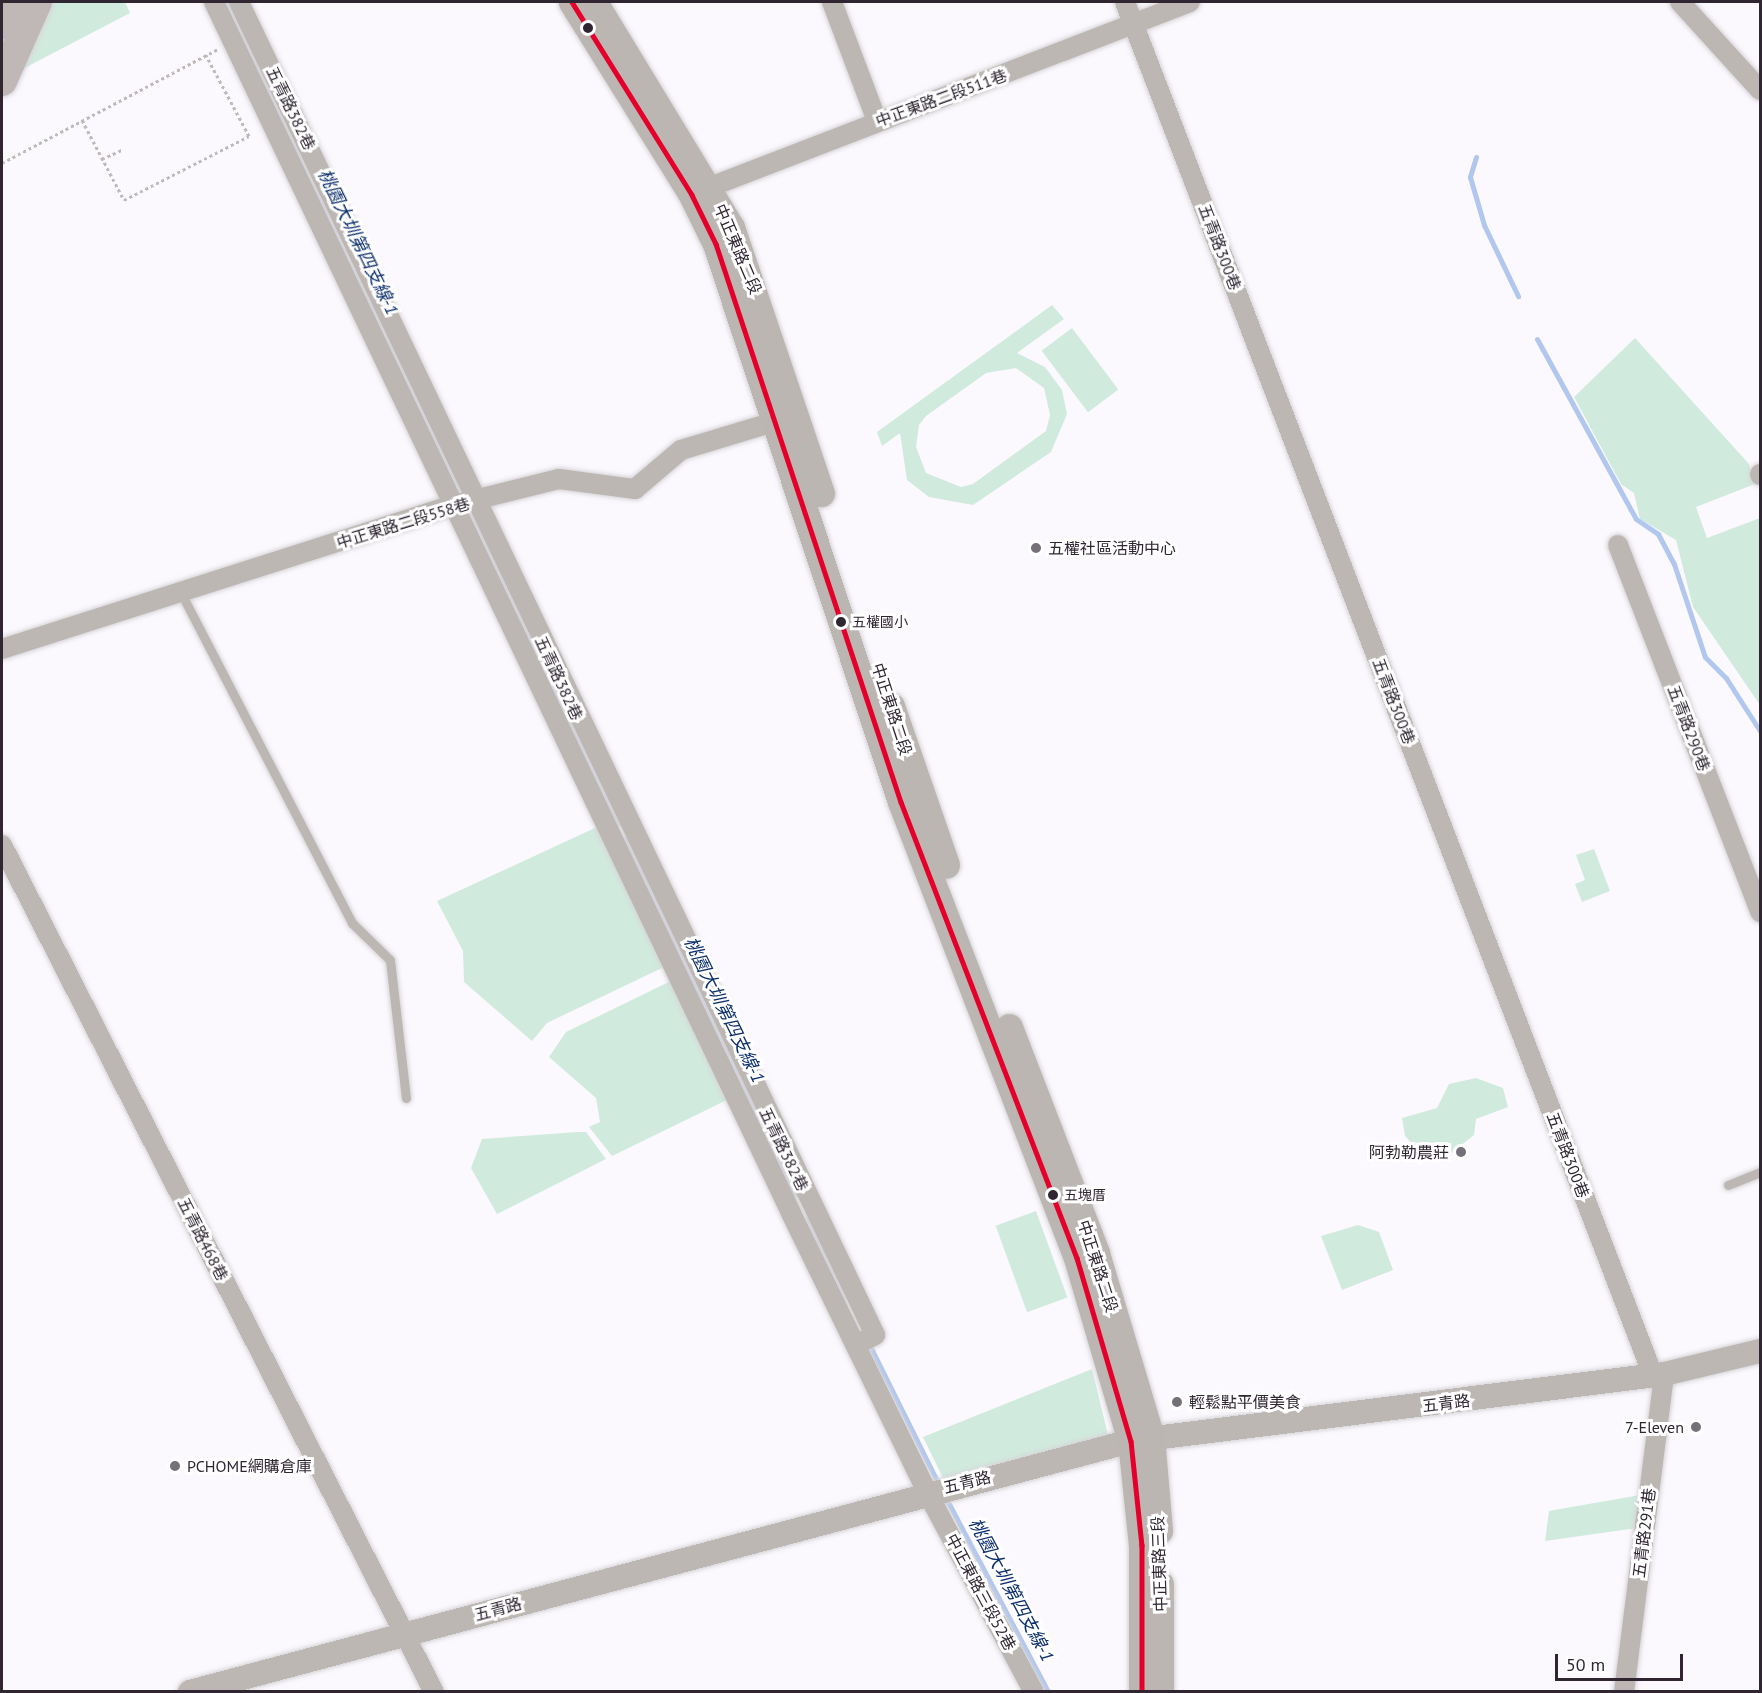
<!DOCTYPE html>
<html>
<head>
<meta charset="utf-8">
<style>
  body { margin:0 }
  #map { position:relative; width:1762px; height:1693px; overflow:hidden; background:#fbf9fd; font-family:"PT Sans","Noto Sans TC",sans-serif }
  div>[style] { position:absolute }
  .green>* { inset:0; background:#d1eade; transform-origin:0 0 }
  .stream>* { height:5px; margin:-2.5px; padding:0 2.5px; transform-origin:2.5px; border-radius:2.5px; background:#b1c7ee }
  .path>* { height:3px; margin-top:-1.5px; transform-origin:0; background:repeating-linear-gradient(90deg,#bfbab9 0 3px,transparent 0 6px) }
  .roads { filter:drop-shadow(0 0 2px #d6d4d8) drop-shadow(0 0 2px #d6d4d8) }
  .service>* { height:9px; margin:-4.5px; padding:0 4.5px; transform-origin:4.5px; border-radius:4.5px; background:#bdb7b3 }
  .minor>* { height:20px; margin:-10px; padding:0 10px; transform-origin:10px; border-radius:10px; background:#bdb7b3 }
  .tertiary>* { height:24px; margin:-12px; padding:0 12px; transform-origin:12px; border-radius:12px; background:#bdb7b3 }
  .secondary>* { height:27px; margin:-13.5px; padding:0 13.5px; transform-origin:13.5px; border-radius:13.5px; background:#bcb6b2 }
  .primary>* { height:30px; margin:-15px; padding:0 15px; transform-origin:15px; border-radius:15px; background:#c0b8b6 }
  .bus-1>* { height:4.5px; margin:-2.25px; padding:0 2.25px; transform-origin:2.25px; border-radius:2.25px; background:#e4002b }
  .dots>* { width:16px; height:16px; translate:-50% -50%; box-sizing:border-box; border:3px solid #fff; border-radius:50% }
  span { translate:-50% -50%; white-space:nowrap; text-align:center; line-height:1.15; -webkit-text-stroke:6px #fff; paint-order:stroke }
  .bus-label { font-size:14px; color:#2f2632 }
  .left { translate:0 -50%; text-align:left }
  .street-label { font-size:16px; color:#2f2632 }
  .poi-label { font-size:16px; color:#2f2632 }
  .right { translate:-100% -50%; text-align:right }
  .water-label { font-size:18px; color:#0c2f6d; font-style:italic }
  .frame { position:absolute; inset:0; border:3px solid #2f2632; pointer-events:none }
  .scale { position:absolute; left:1555px; top:1654px; width:128px; height:27px; box-sizing:border-box; border:3px solid #2f2632; border-top:0; padding-left:8px; font-size:18px; line-height:21px; white-space:nowrap; color:#2f2632; -webkit-text-stroke:4px #fff; paint-order:stroke }
</style>
</head>
<body>
<div id="map">
  <div class="green">
    <div style="clip-path:polygon(47px 2px,125px 2px,130px 13px,15px 73px)"></div>
    <div style="clip-path:polygon(evenodd,1052px 305px,1064px 319px,1017px 353px,1045px 367px,1062px 390px,1067px 414px,1051px 452px,973px 505px,929px 497px,907px 480px,900px 433px,882px 446px,877px 432px,1052px 305px,1016px 368px,1044px 388px,1050px 415px,1046px 431px,973px 484px,961px 487px,926px 473px,916px 447px,919px 425px,926px 416px,986px 373px,1016px 368px)"></div>
    <div style="left:1072px;top:328px;width:77px;height:38px;rotate:53deg"></div>
    <div style="clip-path:polygon(1635px 338px,1749px 464px,1755px 484px,1696px 507px,1707px 538px,1760px 518px,1760px 705px,1693px 607px,1676px 540px,1640px 519px,1634px 493px,1621px 484px,1574px 397px)"></div>
    <div style="clip-path:polygon(597px 827px,664px 967px,547px 1023px,532px 1041px,464px 982px,463px 951px,437px 901px)"></div>
    <div style="clip-path:polygon(1594px 849px,1610px 891px,1582px 902px,1575px 884px,1585px 880px,1576px 855px)"></div>
    <div style="clip-path:polygon(673px 980px,729px 1099px,612px 1156px,589px 1127px,600px 1122px,596px 1098px,549px 1057px,566px 1032px)"></div>
    <div style="clip-path:polygon(1476px 1078px,1503px 1088px,1508px 1107px,1476px 1119px,1474px 1135px,1445px 1158px,1419px 1151px,1405px 1136px,1402px 1118px,1437px 1108px,1449px 1084px)"></div>
    <div style="clip-path:polygon(578px 1132px,586px 1132px,606px 1159px,497px 1214px,471px 1168px,482px 1139px)"></div>
    <div style="left:1036px;top:1211px;width:92px;height:43px;rotate:70deg"></div>
    <div style="clip-path:polygon(1358px 1225px,1379px 1232px,1393px 1270px,1342px 1290px,1321px 1236px)"></div>
    <div style="clip-path:polygon(1092px 1369px,1109px 1439px,944px 1480px,923px 1437px)"></div>
    <div style="clip-path:polygon(1640px 1495px,1637px 1528px,1545px 1541px,1549px 1511px)"></div>
  </div>
  <div class="stream">
    <div style="left:227px;top:2px;width:547px;rotate:64.42deg"></div>
    <div style="left:1476px;top:157px;width:21px;rotate:107deg"></div>
    <div style="left:1470px;top:177px;width:50px;rotate:73.7deg"></div>
    <div style="left:1484px;top:225px;width:79px;rotate:64.4deg"></div>
    <div style="left:1537px;top:339px;width:205px;rotate:61.2deg"></div>
    <div style="left:1636px;top:519px;width:27px;rotate:34deg"></div>
    <div style="left:1658px;top:534px;width:34px;rotate:62deg"></div>
    <div style="left:1674px;top:564px;width:98px;rotate:71.6deg"></div>
    <div style="left:1705px;top:657px;width:30px;rotate:45deg"></div>
    <div style="left:1726px;top:678px;width:63px;rotate:57.3deg"></div>
    <div style="left:471px;top:511px;width:346px;rotate:64.7deg"></div>
    <div style="left:626px;top:838px;width:395px;rotate:64.5deg"></div>
    <div style="left:808px;top:1218px;width:86px;rotate:64.6deg"></div>
    <div style="left:868px;top:1342px;width:160px;rotate:63.6deg"></div>
    <div style="left:948px;top:1502px;width:215px;rotate:62.2deg"></div>
  </div>
  <div class="path">
    <div style="left:82px;top:120px;width:90px;rotate:62.3deg"></div>
    <div style="left:124px;top:200px;width:140px;rotate:-27.1deg"></div>
    <div style="left:249px;top:136px;width:92px;rotate:-118deg"></div>
    <div style="left:102px;top:159px;width:23px;rotate:-25deg"></div>
    <div style="left:2px;top:163px;width:244px;rotate:-27.8deg"></div>
  </div>
  <div class="roads">
    <div class="service">
      <div style="left:181px;top:593px;width:372px;rotate:62.6deg"></div>
      <div style="left:352px;top:923px;width:53px;rotate:44.2deg"></div>
      <div style="left:390px;top:960px;width:139px;rotate:83.4deg"></div>
      <div style="left:1728px;top:1185px;width:35px;rotate:-22deg"></div>
    </div>
    <div class="minor">
      <div style="left:214px;top:2px;width:1341px;rotate:64.52deg"></div>
      <div style="left:791px;top:1213px;width:310px;rotate:64deg"></div>
      <div style="left:927px;top:1492px;width:227px;rotate:61.9deg"></div>
      <div style="left:239px;top:2px;width:1477px;rotate:64.49deg"></div>
      <div style="left:875px;top:1335px;width:20px;rotate:153deg"></div>
      <div style="left:832px;top:2px;width:127px;rotate:69.3deg"></div>
      <div style="left:1125px;top:2px;width:1471px;rotate:68.97deg"></div>
      <div style="left:1680px;top:2px;width:119px;rotate:47.7deg"></div>
      <div style="left:697px;top:192px;width:528px;rotate:-21.08deg"></div>
      <div style="left:1760px;top:474px;width:1px;rotate:90deg"></div>
      <div style="left:1618px;top:545px;width:394px;rotate:68.8deg"></div>
      <div style="left:2px;top:649px;width:474px;rotate:-17.7deg"></div>
      <div style="left:454px;top:505px;width:108px;rotate:-13.9deg"></div>
      <div style="left:559px;top:479px;width:77px;rotate:7.5deg"></div>
      <div style="left:635px;top:489px;width:60px;rotate:-40.3deg"></div>
      <div style="left:681px;top:450px;width:111px;rotate:-16.8deg"></div>
      <div style="left:2px;top:845px;width:951px;rotate:62.98deg"></div>
      <div style="left:1624px;top:1692px;width:321px;rotate:-82.8deg"></div>
    </div>
    <div class="tertiary">
      <div style="left:190px;top:1692px;width:974px;rotate:-14.94deg"></div>
      <div style="left:1131px;top:1441px;width:537px;rotate:-7.16deg"></div>
      <div style="left:1664px;top:1374px;width:99px;rotate:-13.5deg"></div>
    </div>
    <div class="secondary">
      <div style="left:572px;top:2px;width:227px;rotate:58.1deg"></div>
      <div style="left:692px;top:195px;width:55px;rotate:63.9deg"></div>
      <div style="left:716px;top:244px;width:588px;rotate:71.66deg"></div>
      <div style="left:901px;top:802px;width:489px;rotate:68.9deg"></div>
      <div style="left:1077px;top:1258px;width:191px;rotate:73.6deg"></div>
      <div style="left:1131px;top:1441px;width:105px;rotate:84deg"></div>
      <div style="left:1142px;top:1545px;width:147px;rotate:90deg"></div>
      <div style="left:594px;top:2px;width:263px;rotate:58.7deg"></div>
      <div style="left:731px;top:227px;width:281px;rotate:71.3deg"></div>
      <div style="left:891px;top:706px;width:168px;rotate:70.9deg"></div>
      <div style="left:1009px;top:1027px;width:242px;rotate:68.9deg"></div>
      <div style="left:1096px;top:1253px;width:192px;rotate:73.4deg"></div>
      <div style="left:1151px;top:1437px;width:94px;rotate:85.1deg"></div>
      <div style="left:1160px;top:1692px;width:108px;rotate:-90deg"></div>
    </div>
    <div class="primary">
      <div style="left:2px;top:24px;width:24px;rotate:-66deg"></div>
      <div style="left:2px;top:81px;width:86px;rotate:-66.1deg"></div>
    </div>
  </div>
  <div class="bus-1">
    <div style="left:572px;top:2px;width:227px;rotate:58.1deg"></div>
    <div style="left:692px;top:195px;width:55px;rotate:63.9deg"></div>
    <div style="left:716px;top:244px;width:588px;rotate:71.66deg"></div>
    <div style="left:901px;top:802px;width:489px;rotate:68.9deg"></div>
    <div style="left:1077px;top:1258px;width:191px;rotate:73.6deg"></div>
    <div style="left:1131px;top:1441px;width:105px;rotate:84deg"></div>
    <div style="left:1142px;top:1545px;width:147px;rotate:90deg"></div>
  </div>
  <div class="dots">
    <div style="left:588px;top:28px;background:#2f2632"></div>
    <div style="left:1036px;top:548px;background:#767079"></div>
    <div style="left:841px;top:622px;background:#2f2632"></div>
    <div style="left:1461px;top:1152px;background:#767079"></div>
    <div style="left:1053px;top:1195px;background:#2f2632"></div>
    <div style="left:1177px;top:1402px;background:#767079"></div>
    <div style="left:1696px;top:1427px;background:#767079"></div>
    <div style="left:175px;top:1466px;background:#767079"></div>
  </div>
  <div class="bus-label">
    <span class="left" style="left:852px;top:622px">五權國小</span>
    <span class="left" style="left:1064px;top:1195px">五塊厝</span>
  </div>
  <div class="street-label">
    <span style="left:941px;top:98px;rotate:-20deg">中正東路二段511巷</span>
    <span style="left:291px;top:108px;rotate:64deg">五青路382巷</span>
    <span style="left:1220px;top:247px;rotate:69deg">五青路300巷</span>
    <span style="left:738px;top:249px;rotate:67deg">中正東路二段</span>
    <span style="left:403px;top:523px;rotate:-17deg">中正東路二段558巷</span>
    <span style="left:559px;top:678px;rotate:65deg">五青路382巷</span>
    <span style="left:1394px;top:701px;rotate:69deg">五青路300巷</span>
    <span style="left:892px;top:709px;rotate:72deg">中正東路二段</span>
    <span style="left:1689px;top:728px;rotate:69deg">五青路290巷</span>
    <span style="left:784px;top:1149px;rotate:64deg">五青路382巷</span>
    <span style="left:1568px;top:1155px;rotate:69deg">五青路300巷</span>
    <span style="left:203px;top:1239px;rotate:63deg">五青路468巷</span>
    <span style="left:1098px;top:1266px;rotate:72deg">中正東路二段</span>
    <span style="left:1446px;top:1403px;rotate:-7deg">五青路</span>
    <span style="left:967px;top:1482px;rotate:-14deg">五青路</span>
    <span style="left:1644px;top:1533px;rotate:-83deg">五青路291巷</span>
    <span style="left:1159px;top:1564px;rotate:-92deg">中正東路三段</span>
    <span style="left:981px;top:1592px;rotate:62deg">中正東路三段52巷</span>
    <span style="left:498px;top:1609px;rotate:-15deg">五青路</span>
  </div>
  <div class="poi-label">
    <span class="left" style="left:1048px;top:548px">五權社區活動中心</span>
    <span class="right" style="left:1449px;top:1152px">阿勃勒農莊</span>
    <span class="left" style="left:1189px;top:1402px">輕鬆點平價美食</span>
    <span class="right" style="left:1684px;top:1427px">7-Eleven</span>
    <span class="left" style="left:187px;top:1466px">PCHOME網購倉庫</span>
  </div>
  <div class="water-label">
    <span style="left:358px;top:242px;rotate:64deg">桃園大圳第四支線-1</span>
    <span style="left:724px;top:1010px;rotate:64deg">桃園大圳第四支線-1</span>
    <span style="left:1011px;top:1590px;rotate:62deg">桃園大圳第四支線-1</span>
  </div>
  <div class="frame"></div>
  <div class="scale">50 m</div>
</div>
</body>
</html>
